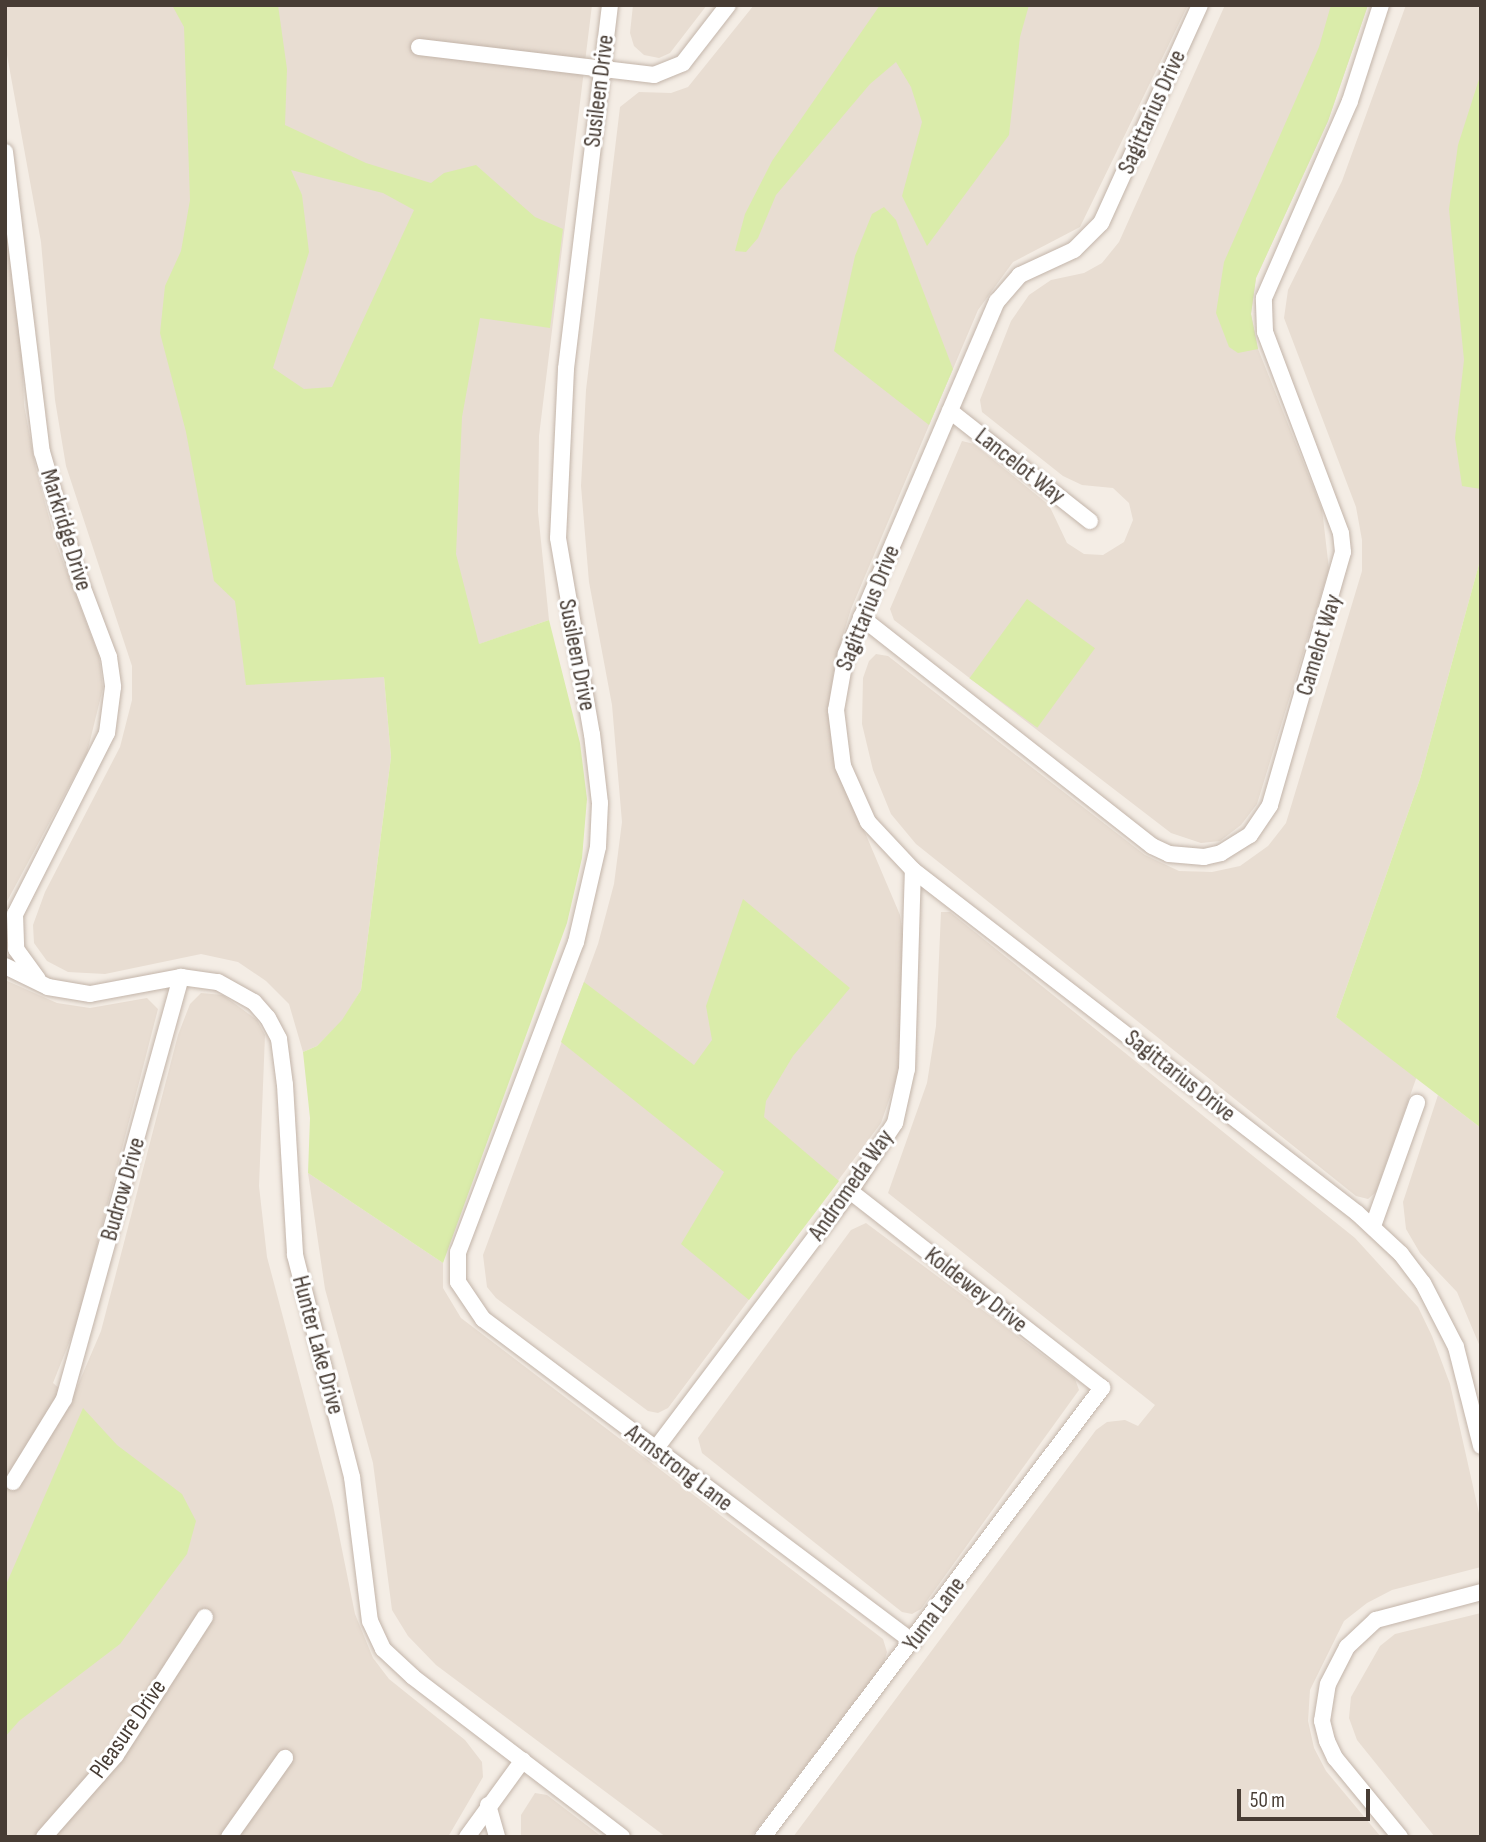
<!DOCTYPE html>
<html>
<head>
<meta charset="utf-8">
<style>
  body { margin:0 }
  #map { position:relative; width:1486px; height:1842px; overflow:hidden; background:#f4ede5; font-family:"Sofia Sans Condensed",sans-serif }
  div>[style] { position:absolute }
  .residential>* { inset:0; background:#e8ddd2 }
  .green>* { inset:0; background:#daecaa; transform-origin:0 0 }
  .roads { filter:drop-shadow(0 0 2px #c3b5aa) drop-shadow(0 0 2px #c3b5aa) }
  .street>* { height:16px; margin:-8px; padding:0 8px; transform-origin:8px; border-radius:8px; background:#fff }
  span { translate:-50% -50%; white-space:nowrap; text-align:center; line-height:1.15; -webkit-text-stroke:6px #fff; paint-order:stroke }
  .street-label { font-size:24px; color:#473c34 }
  .frame { position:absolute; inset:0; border:7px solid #473c34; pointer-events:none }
  .scale { position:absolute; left:1237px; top:1789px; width:133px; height:32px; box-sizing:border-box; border:4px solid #473c34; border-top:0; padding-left:9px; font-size:21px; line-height:24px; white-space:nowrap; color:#473c34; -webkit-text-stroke:5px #fff; paint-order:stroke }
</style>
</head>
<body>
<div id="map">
  <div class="residential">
    <div style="clip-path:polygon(5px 5px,592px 5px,539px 436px,538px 512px,549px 620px,384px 677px,391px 757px,361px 990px,343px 1020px,317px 1046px,303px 1052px,289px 1004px,266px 981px,238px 962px,201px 954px,105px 974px,68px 972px,47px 961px,34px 943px,33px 925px,45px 892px,120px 747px,132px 700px,132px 666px,66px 466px,55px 400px,41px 242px,5px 44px)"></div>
    <div style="clip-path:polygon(633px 5px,707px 5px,670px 53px,659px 58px,644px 55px,634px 46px,630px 33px)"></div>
    <div style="clip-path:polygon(754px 5px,1188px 5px,1080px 227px,1013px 262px,978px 310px,851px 609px,836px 658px,830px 695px,838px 769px,900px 915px,906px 953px,905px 1028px,898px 1074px,881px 1123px,668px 1408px,658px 1413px,648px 1411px,496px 1298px,487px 1287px,483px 1255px,598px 944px,614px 884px,622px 822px,612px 705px,589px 582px,581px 486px,586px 390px,620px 107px,639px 92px,671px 93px,688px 87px)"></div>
    <div style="clip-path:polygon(1225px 5px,1368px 5px,1328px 121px,1256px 278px,1251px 314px,1258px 349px,1322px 509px,1329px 569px,1257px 804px,1241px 825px,1220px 841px,1201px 843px,1171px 833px,894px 620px,890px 609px,962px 441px,974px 444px,1049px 505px,1067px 543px,1084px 554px,1103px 555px,1124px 542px,1133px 520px,1129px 503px,1113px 488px,1082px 485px,1063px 476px,982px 412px,980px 400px,1011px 321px,1029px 295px,1051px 280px,1084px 273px,1102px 263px,1119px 242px)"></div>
    <div style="clip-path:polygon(1406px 5px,1481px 5px,1481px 557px,1420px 779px,1336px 1017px,1417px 1076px,1376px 1192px,1368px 1199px,1356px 1196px,916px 844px,891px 814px,873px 770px,862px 724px,863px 678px,869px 661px,876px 654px,888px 656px,1145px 855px,1179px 871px,1212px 872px,1240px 866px,1268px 846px,1286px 823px,1362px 571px,1362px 540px,1356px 507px,1284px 318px,1288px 290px,1342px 181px)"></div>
    <div style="clip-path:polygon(5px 211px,22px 344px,24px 405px,36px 469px,56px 543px,99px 656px,103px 688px,87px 753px,5px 905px)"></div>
    <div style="clip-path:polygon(941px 912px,950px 912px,1355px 1238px,1418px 1307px,1432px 1336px,1450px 1384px,1481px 1522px,1481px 1567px,1392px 1590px,1367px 1603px,1344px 1621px,1310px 1690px,1308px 1721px,1314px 1748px,1326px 1771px,1381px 1837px,793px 1837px,1096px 1430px,1107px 1422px,1125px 1420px,1138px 1426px,1155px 1405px,888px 1193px,927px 1083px,936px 1026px)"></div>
    <div style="clip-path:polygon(5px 980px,57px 1003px,90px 1008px,147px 998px,158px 1009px,77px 1323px,53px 1383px,72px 1399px,101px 1331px,178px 1035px,190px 1004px,201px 993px,223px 995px,257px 1020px,265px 1035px,259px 1186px,267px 1257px,333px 1505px,355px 1614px,373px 1658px,389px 1679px,465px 1740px,482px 1762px,483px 1777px,448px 1837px,5px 1837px)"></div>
    <div style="clip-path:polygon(1438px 1095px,1481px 1128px,1481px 1349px,1457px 1292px,1420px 1253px,1406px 1229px,1403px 1202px)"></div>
    <div style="clip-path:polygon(308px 1173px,443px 1263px,443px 1288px,461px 1318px,883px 1639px,887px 1652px,883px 1665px,751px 1837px,666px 1837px,436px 1665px,408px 1636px,392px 1610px,373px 1463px,325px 1289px)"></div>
    <div style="clip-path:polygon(866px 1223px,1075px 1379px,1079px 1390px,921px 1609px,912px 1614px,902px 1612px,702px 1453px,698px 1438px,851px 1230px)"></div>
    <div style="clip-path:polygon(1481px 1613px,1481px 1837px,1435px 1837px,1357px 1740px,1349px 1718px,1351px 1697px,1380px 1646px,1395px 1634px)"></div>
    <div style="clip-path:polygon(535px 1793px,547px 1795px,602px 1837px,521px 1837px,521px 1815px)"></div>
  </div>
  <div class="green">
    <div style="clip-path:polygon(evenodd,172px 5px,278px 5px,287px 69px,285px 125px,366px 163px,431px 183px,444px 173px,476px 165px,535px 217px,563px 229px,550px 328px,480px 318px,462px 417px,456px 554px,479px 644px,549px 620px,580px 743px,587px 799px,582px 858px,567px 923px,443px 1263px,308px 1173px,310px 1118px,303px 1052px,317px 1046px,342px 1020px,361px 990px,391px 757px,384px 677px,246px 685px,235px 601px,214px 581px,186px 432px,160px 333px,165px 286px,181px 251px,190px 200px,184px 27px,172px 5px,291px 170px,383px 193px,414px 210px,332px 387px,304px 389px,273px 368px,309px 252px,302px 195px,291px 170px)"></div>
    <div style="clip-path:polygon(880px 5px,1029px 5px,1020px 37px,1009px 135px,927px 246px,902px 196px,922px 122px,911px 87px,896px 62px,870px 84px,776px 195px,758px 238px,746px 252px,735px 251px,745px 214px,772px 161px)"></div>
    <div style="clip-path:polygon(1331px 5px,1368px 5px,1328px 121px,1256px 278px,1251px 314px,1258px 349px,1238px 353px,1229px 347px,1216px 313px,1224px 262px,1319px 47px)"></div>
    <div style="clip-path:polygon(1481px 73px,1481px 489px,1462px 486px,1455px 438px,1464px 360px,1449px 209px,1458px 145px)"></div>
    <div style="clip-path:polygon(884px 207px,896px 220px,953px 369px,929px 425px,834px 351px,855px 256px,872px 214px)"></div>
    <div style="clip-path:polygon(1481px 557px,1481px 1128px,1336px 1017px,1420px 779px)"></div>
    <div style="left:1027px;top:599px;width:84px;height:98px;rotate:36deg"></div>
    <div style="clip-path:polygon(743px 899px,850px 988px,793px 1056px,766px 1101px,764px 1117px,839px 1181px,749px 1300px,681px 1244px,724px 1172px,561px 1042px,584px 982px,694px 1065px,712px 1040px,706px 1006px)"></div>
    <div style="clip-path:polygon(83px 1408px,117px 1445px,182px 1494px,196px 1521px,187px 1554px,120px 1644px,19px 1721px,5px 1737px,5px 1587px)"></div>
  </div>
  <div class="roads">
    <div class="street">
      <div style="left:610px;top:5px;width:367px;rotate:96.9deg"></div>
      <div style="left:566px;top:369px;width:169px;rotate:92.7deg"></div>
      <div style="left:558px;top:538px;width:199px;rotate:80.2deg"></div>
      <div style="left:592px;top:734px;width:69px;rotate:83.4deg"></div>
      <div style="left:600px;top:803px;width:44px;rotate:92.6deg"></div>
      <div style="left:598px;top:847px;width:98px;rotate:103deg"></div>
      <div style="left:576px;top:942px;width:332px;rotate:110.8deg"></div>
      <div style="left:458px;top:1252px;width:30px;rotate:90deg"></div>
      <div style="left:458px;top:1282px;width:45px;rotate:56deg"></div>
      <div style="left:483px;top:1319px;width:538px;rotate:36.91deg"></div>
      <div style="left:1200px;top:5px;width:239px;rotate:114.4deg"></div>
      <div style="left:1101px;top:223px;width:38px;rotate:135deg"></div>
      <div style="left:1074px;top:250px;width:60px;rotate:155.2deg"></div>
      <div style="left:1020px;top:275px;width:35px;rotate:131deg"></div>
      <div style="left:997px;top:301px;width:384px;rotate:113.2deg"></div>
      <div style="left:846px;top:654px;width:57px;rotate:100.1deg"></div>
      <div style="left:836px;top:710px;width:56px;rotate:82.9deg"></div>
      <div style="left:843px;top:766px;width:61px;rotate:65.9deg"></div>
      <div style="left:868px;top:822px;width:66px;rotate:46.8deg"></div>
      <div style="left:913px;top:870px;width:561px;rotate:37.69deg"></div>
      <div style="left:1357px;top:1213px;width:60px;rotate:43deg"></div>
      <div style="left:1401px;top:1254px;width:36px;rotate:53deg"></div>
      <div style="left:1423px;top:1283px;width:72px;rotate:62.7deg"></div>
      <div style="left:1456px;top:1347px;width:102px;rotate:75.8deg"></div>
      <div style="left:419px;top:47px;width:237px;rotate:6.8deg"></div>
      <div style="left:654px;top:75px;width:31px;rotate:-22deg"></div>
      <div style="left:683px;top:63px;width:73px;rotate:-52.2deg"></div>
      <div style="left:5px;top:152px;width:302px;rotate:83deg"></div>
      <div style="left:42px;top:452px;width:128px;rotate:73.7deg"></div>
      <div style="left:78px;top:575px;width:88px;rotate:69.3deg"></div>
      <div style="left:109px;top:657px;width:30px;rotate:82deg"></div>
      <div style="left:113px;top:687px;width:46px;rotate:97.4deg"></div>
      <div style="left:107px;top:733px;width:203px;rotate:116.9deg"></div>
      <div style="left:15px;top:914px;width:35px;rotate:88deg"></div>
      <div style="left:16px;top:949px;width:37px;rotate:54deg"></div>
      <div style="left:950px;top:411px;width:178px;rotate:38.2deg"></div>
      <div style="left:861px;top:617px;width:370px;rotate:38.2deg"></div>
      <div style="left:1152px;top:846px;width:19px;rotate:25deg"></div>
      <div style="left:1169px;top:854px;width:35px;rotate:5deg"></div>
      <div style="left:1204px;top:857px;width:17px;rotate:-13deg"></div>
      <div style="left:1221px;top:853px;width:34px;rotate:-32deg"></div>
      <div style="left:1250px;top:835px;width:36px;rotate:-56deg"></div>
      <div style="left:1270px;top:805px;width:263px;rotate:-73.9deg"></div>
      <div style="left:1343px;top:552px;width:19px;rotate:-96deg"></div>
      <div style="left:1341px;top:533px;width:215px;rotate:-110.7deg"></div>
      <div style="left:1265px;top:332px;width:34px;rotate:-92deg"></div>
      <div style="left:1264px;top:298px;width:215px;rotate:-66.4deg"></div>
      <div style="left:1350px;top:101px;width:101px;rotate:-72.1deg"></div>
      <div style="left:5px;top:966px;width:48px;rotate:26deg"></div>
      <div style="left:48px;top:987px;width:43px;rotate:9.5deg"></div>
      <div style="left:90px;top:994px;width:93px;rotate:-10.6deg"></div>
      <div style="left:181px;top:977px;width:37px;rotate:8deg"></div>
      <div style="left:218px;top:982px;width:41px;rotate:29.1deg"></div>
      <div style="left:254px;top:1002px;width:21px;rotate:49deg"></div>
      <div style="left:268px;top:1018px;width:24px;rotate:62deg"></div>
      <div style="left:279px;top:1039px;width:46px;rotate:82.6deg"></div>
      <div style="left:285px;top:1085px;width:170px;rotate:86.6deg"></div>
      <div style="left:295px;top:1255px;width:229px;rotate:75.6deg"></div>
      <div style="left:352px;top:1477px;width:145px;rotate:82.9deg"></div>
      <div style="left:370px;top:1621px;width:31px;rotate:65deg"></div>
      <div style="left:383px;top:1649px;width:41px;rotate:43deg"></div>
      <div style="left:413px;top:1677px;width:263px;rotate:37.4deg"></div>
      <div style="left:1373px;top:1226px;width:131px;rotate:-70.3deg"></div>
      <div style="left:654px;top:1451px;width:326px;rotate:-53deg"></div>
      <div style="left:850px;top:1191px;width:82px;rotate:-56.5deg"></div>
      <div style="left:895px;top:1123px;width:55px;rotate:-77.5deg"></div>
      <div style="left:907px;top:1069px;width:199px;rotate:-88.3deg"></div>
      <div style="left:13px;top:1482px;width:97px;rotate:-58.4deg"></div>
      <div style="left:64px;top:1399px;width:438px;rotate:-74.5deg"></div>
      <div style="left:488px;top:1805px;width:33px;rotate:74deg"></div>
      <div style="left:44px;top:1837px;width:109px;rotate:-48.7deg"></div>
      <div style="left:116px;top:1755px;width:164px;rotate:-57.2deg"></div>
      <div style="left:229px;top:1837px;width:97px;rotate:-54.7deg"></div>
      <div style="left:467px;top:1837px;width:95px;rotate:-54deg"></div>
      <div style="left:763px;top:1837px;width:563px;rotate:-52.95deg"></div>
      <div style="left:1102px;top:1388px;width:320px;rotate:-142deg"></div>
      <div style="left:1400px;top:1837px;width:102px;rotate:-129.4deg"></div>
      <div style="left:1335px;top:1758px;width:19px;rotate:-115deg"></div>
      <div style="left:1327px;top:1741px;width:21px;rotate:-104deg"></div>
      <div style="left:1322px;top:1721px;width:37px;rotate:-81deg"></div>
      <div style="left:1328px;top:1684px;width:42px;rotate:-62.8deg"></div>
      <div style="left:1347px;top:1647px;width:40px;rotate:-43deg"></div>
      <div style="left:1376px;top:1620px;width:109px;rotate:-14.9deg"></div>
    </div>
  </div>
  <div class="street-label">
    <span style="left:599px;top:91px;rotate:-83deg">Susileen Drive</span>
    <span style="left:1152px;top:112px;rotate:-66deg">Sagittarius Drive</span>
    <span style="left:1020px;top:466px;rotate:38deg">Lancelot Way</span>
    <span style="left:66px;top:530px;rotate:73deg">Markridge Drive</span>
    <span style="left:868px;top:608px;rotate:-68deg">Sagittarius Drive</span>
    <span style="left:1319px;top:645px;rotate:-73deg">Camelot Way</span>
    <span style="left:577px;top:655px;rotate:79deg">Susileen Drive</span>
    <span style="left:1180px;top:1076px;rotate:38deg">Sagittarius Drive</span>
    <span style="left:851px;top:1185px;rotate:-55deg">Andromeda Way</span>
    <span style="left:123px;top:1189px;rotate:-74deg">Budrow Drive</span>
    <span style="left:976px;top:1290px;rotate:38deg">Koldewey Drive</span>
    <span style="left:318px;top:1345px;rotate:75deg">Hunter Lake Drive</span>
    <span style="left:679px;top:1468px;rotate:37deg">Armstrong Lane</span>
    <span style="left:934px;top:1614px;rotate:-53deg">Yuma Lane</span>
    <span style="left:128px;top:1729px;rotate:-55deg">Pleasure Drive</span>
  </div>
  <div class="frame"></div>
  <div class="scale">50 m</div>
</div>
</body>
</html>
